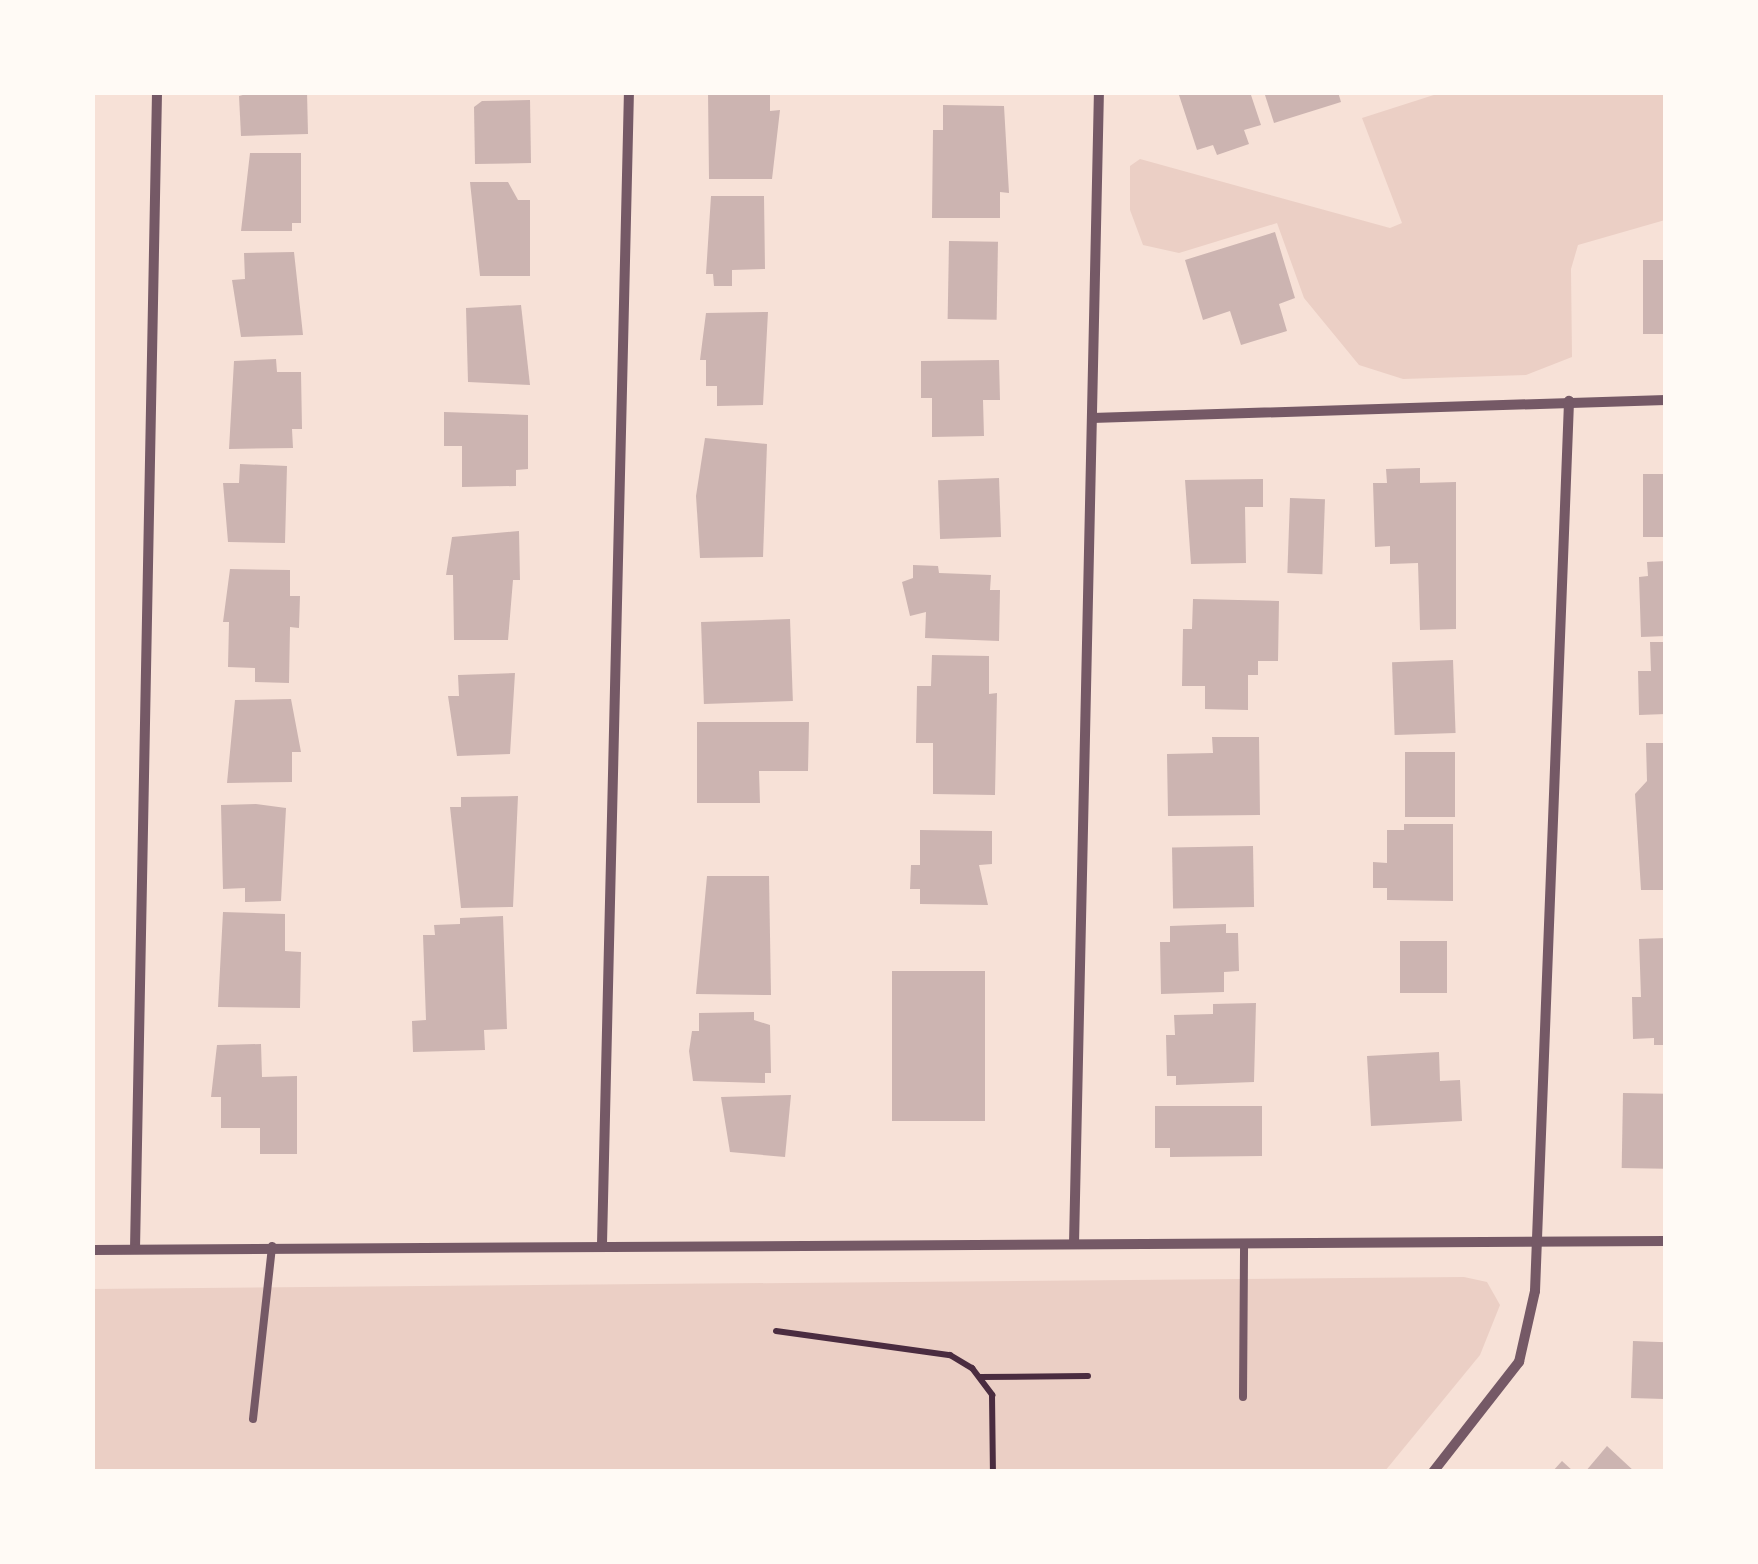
<!DOCTYPE html>
<html>
<head>
<meta charset="utf-8">
<style>
  body { margin:0 }
  #map { position:relative; width:1758px; height:1564px; overflow:hidden; background:#f7e1d7; font-family:Barlow,sans-serif }
  div>[style] { position:absolute }
  .green>* { inset:0; background:#ebcfc5 }
  .building>* { inset:0; background:#ccb4b1; transform-origin:0 0 }
  .path>* { height:6px; margin:-3px; padding:0 3px; transform-origin:3px; border-radius:3px; background:#4a2c40 }
  .service>* { height:8px; margin:-4px; padding:0 4px; transform-origin:4px; border-radius:4px; background:#755966 }
  .minor>* { height:10px; margin:-5px; padding:0 5px; transform-origin:5px; border-radius:5px; background:#755966 }
  span { translate:-50% -50%; white-space:nowrap; text-align:center; line-height:1.15; -webkit-text-stroke:8px #fffaf5; paint-order:stroke }
  .frame { position:absolute; inset:0; border:95px solid #fffaf5; pointer-events:none }
</style>
</head>
<body>
<div id="map">
  <div class="green">
    <div style="clip-path:polygon(1440px 93px,1665px 93px,1665px 220px,1578px 245px,1571px 269px,1572px 357px,1526px 375px,1403px 379px,1359px 365px,1304px 298px,1277px 223px,1179px 253px,1143px 245px,1130px 210px,1130px 166px,1140px 159px,1390px 228px,1402px 223px,1362px 118px)"></div>
    <div style="clip-path:polygon(1464px 1277px,1487px 1282px,1500px 1305px,1480px 1355px,1385px 1471px,93px 1472px,92px 1289px)"></div>
  </div>
  <div class="building">
    <div style="clip-path:polygon(254px 92px,307px 92px,308px 134px,241px 136px,239px 96px)"></div>
    <div style="clip-path:polygon(708px 92px,770px 92px,770px 111px,780px 110px,772px 179px,709px 179px)"></div>
    <div style="clip-path:polygon(1178px 92px,1250px 92px,1261px 125px,1244px 130px,1249px 144px,1217px 155px,1213px 145px,1197px 150px)"></div>
    <div style="clip-path:polygon(1264px 92px,1338px 92px,1341px 102px,1274px 123px)"></div>
    <div style="clip-path:polygon(530px 100px,531px 163px,475px 164px,474px 107px,482px 101px)"></div>
    <div style="clip-path:polygon(943px 105px,1004px 106px,1009px 193px,1000px 192px,1000px 218px,932px 218px,933px 130px,943px 130px)"></div>
    <div style="clip-path:polygon(250px 153px,301px 153px,301px 223px,292px 223px,292px 231px,241px 231px)"></div>
    <div style="clip-path:polygon(470px 182px,508px 182px,518px 200px,530px 200px,530px 276px,480px 276px)"></div>
    <div style="clip-path:polygon(711px 196px,764px 196px,765px 269px,732px 270px,732px 286px,714px 286px,713px 274px,706px 274px)"></div>
    <div style="clip-path:polygon(1275px 232px,1295px 298px,1279px 304px,1287px 331px,1241px 345px,1230px 311px,1203px 320px,1185px 260px)"></div>
    <div style="left:949px;top:241px;width:49px;height:78px;rotate:1deg"></div>
    <div style="clip-path:polygon(294px 252px,303px 335px,241px 337px,232px 280px,245px 279px,244px 253px)"></div>
    <div style="left:1643px;top:260px;width:23px;height:74px"></div>
    <div style="clip-path:polygon(521px 305px,530px 385px,468px 382px,466px 308px)"></div>
    <div style="clip-path:polygon(768px 312px,763px 405px,717px 406px,717px 386px,706px 386px,706px 360px,700px 360px,706px 313px)"></div>
    <div style="clip-path:polygon(276px 359px,277px 372px,301px 372px,302px 429px,292px 429px,293px 448px,229px 449px,234px 361px)"></div>
    <div style="clip-path:polygon(999px 360px,1000px 400px,983px 400px,984px 436px,932px 437px,932px 398px,921px 398px,921px 361px)"></div>
    <div style="clip-path:polygon(444px 412px,528px 415px,528px 469px,516px 470px,516px 486px,462px 487px,462px 446px,444px 446px)"></div>
    <div style="clip-path:polygon(705px 438px,767px 444px,763px 557px,700px 558px,696px 496px)"></div>
    <div style="clip-path:polygon(240px 464px,287px 466px,285px 543px,228px 542px,223px 483px,239px 483px)"></div>
    <div style="clip-path:polygon(1420px 468px,1420px 483px,1456px 482px,1456px 629px,1420px 630px,1418px 563px,1390px 564px,1390px 546px,1375px 547px,1373px 483px,1387px 483px,1386px 469px)"></div>
    <div style="left:1666px;top:474px;width:63px;height:23px;rotate:90deg"></div>
    <div style="left:999px;top:478px;width:59px;height:61px;rotate:88deg"></div>
    <div style="clip-path:polygon(1263px 479px,1263px 507px,1245px 507px,1246px 563px,1191px 564px,1185px 480px)"></div>
    <div style="left:1290px;top:498px;width:35px;height:75px;rotate:2deg"></div>
    <div style="clip-path:polygon(519px 531px,520px 580px,513px 580px,508px 640px,454px 640px,453px 575px,446px 575px,452px 537px)"></div>
    <div style="clip-path:polygon(1666px 561px,1666px 636px,1641px 637px,1639px 577px,1648px 576px,1647px 562px)"></div>
    <div style="clip-path:polygon(913px 565px,938px 566px,939px 573px,991px 575px,990px 590px,1000px 590px,999px 641px,925px 638px,926px 612px,910px 616px,902px 582px,913px 578px)"></div>
    <div style="clip-path:polygon(230px 569px,290px 570px,290px 596px,300px 596px,299px 628px,290px 627px,289px 683px,255px 682px,255px 668px,228px 667px,229px 622px,223px 622px)"></div>
    <div style="clip-path:polygon(1193px 599px,1279px 601px,1278px 661px,1258px 661px,1258px 675px,1248px 675px,1248px 710px,1205px 709px,1205px 686px,1182px 686px,1183px 629px,1192px 629px)"></div>
    <div style="left:790px;top:619px;width:82px;height:89px;rotate:88deg"></div>
    <div style="clip-path:polygon(1650px 642px,1666px 642px,1666px 714px,1639px 715px,1638px 671px,1651px 671px)"></div>
    <div style="clip-path:polygon(932px 655px,989px 656px,989px 694px,997px 693px,995px 795px,933px 794px,933px 743px,916px 743px,917px 686px,931px 686px)"></div>
    <div style="left:1453px;top:660px;width:73px;height:61px;rotate:88deg"></div>
    <div style="clip-path:polygon(515px 673px,510px 754px,457px 756px,448px 696px,459px 696px,458px 675px)"></div>
    <div style="clip-path:polygon(291px 699px,301px 752px,292px 752px,292px 782px,227px 783px,235px 700px)"></div>
    <div style="clip-path:polygon(697px 722px,809px 722px,808px 771px,759px 771px,760px 803px,697px 803px)"></div>
    <div style="clip-path:polygon(1212px 737px,1259px 737px,1260px 815px,1168px 816px,1167px 754px,1213px 753px)"></div>
    <div style="clip-path:polygon(1646px 743px,1666px 743px,1666px 890px,1641px 890px,1635px 794px,1647px 781px)"></div>
    <div style="left:1405px;top:752px;width:50px;height:65px"></div>
    <div style="clip-path:polygon(518px 796px,513px 907px,461px 908px,450px 807px,461px 807px,461px 797px)"></div>
    <div style="clip-path:polygon(256px 804px,286px 808px,281px 901px,245px 902px,245px 888px,223px 889px,221px 805px)"></div>
    <div style="clip-path:polygon(1404px 824px,1453px 824px,1453px 901px,1387px 900px,1387px 888px,1373px 888px,1373px 862px,1387px 863px,1387px 830px,1404px 830px)"></div>
    <div style="clip-path:polygon(920px 830px,992px 831px,992px 864px,979px 865px,988px 905px,920px 904px,920px 889px,910px 889px,911px 865px,920px 865px)"></div>
    <div style="left:1253px;top:846px;width:61px;height:81px;rotate:89deg"></div>
    <div style="clip-path:polygon(707px 876px,769px 876px,771px 995px,696px 994px)"></div>
    <div style="clip-path:polygon(223px 912px,285px 914px,285px 951px,301px 952px,300px 1008px,218px 1007px)"></div>
    <div style="clip-path:polygon(503px 916px,507px 1029px,484px 1030px,485px 1050px,413px 1052px,412px 1021px,426px 1020px,423px 935px,435px 935px,434px 925px,460px 924px,460px 918px)"></div>
    <div style="clip-path:polygon(1226px 924px,1226px 933px,1238px 933px,1239px 971px,1224px 972px,1224px 992px,1161px 994px,1160px 942px,1170px 942px,1170px 926px)"></div>
    <div style="clip-path:polygon(1666px 938px,1666px 1045px,1654px 1045px,1654px 1038px,1633px 1039px,1632px 997px,1641px 997px,1639px 939px)"></div>
    <div style="left:1400px;top:941px;width:47px;height:52px"></div>
    <div style="left:892px;top:971px;width:93px;height:150px"></div>
    <div style="clip-path:polygon(1256px 1003px,1254px 1082px,1176px 1085px,1176px 1076px,1167px 1076px,1166px 1035px,1175px 1035px,1174px 1015px,1213px 1014px,1213px 1004px)"></div>
    <div style="clip-path:polygon(754px 1012px,754px 1020px,770px 1025px,771px 1073px,765px 1073px,765px 1083px,693px 1081px,689px 1051px,692px 1031px,699px 1031px,699px 1013px)"></div>
    <div style="clip-path:polygon(261px 1044px,262px 1077px,297px 1076px,297px 1154px,260px 1154px,260px 1128px,221px 1128px,221px 1097px,211px 1097px,217px 1045px)"></div>
    <div style="clip-path:polygon(1439px 1052px,1440px 1081px,1460px 1080px,1462px 1121px,1371px 1126px,1367px 1056px)"></div>
    <div style="left:1623px;top:1093px;width:43px;height:75px;rotate:1deg"></div>
    <div style="clip-path:polygon(791px 1095px,785px 1157px,730px 1152px,721px 1097px)"></div>
    <div style="clip-path:polygon(1155px 1106px,1262px 1106px,1262px 1156px,1170px 1157px,1170px 1148px,1155px 1148px)"></div>
    <div style="left:1633px;top:1341px;width:33px;height:57px;rotate:2deg"></div>
    <div style="clip-path:polygon(1607px 1446px,1635px 1472px,1585px 1472px)"></div>
    <div style="clip-path:polygon(1562px 1461px,1574px 1472px,1552px 1472px)"></div>
  </div>
  <div class="path">
    <div style="left:776px;top:1331px;width:176px;rotate:7.9deg"></div>
    <div style="left:950px;top:1355px;width:26px;rotate:31deg"></div>
    <div style="left:972px;top:1368px;width:34px;rotate:53deg"></div>
    <div style="left:992px;top:1395px;width:77px;rotate:89.3deg"></div>
    <div style="left:980px;top:1377px;width:108px;rotate:-0.5deg"></div>
  </div>
  <div class="service">
    <div style="left:1243px;top:1397px;width:153px;rotate:-89.6deg"></div>
    <div style="left:253px;top:1419px;width:174px;rotate:-83.7deg"></div>
  </div>
  <div class="minor">
    <div style="left:1092px;top:418px;width:574px;rotate:-1.8deg"></div>
    <div style="left:602px;top:1244px;width:1152px;rotate:-88.66deg"></div>
    <div style="left:1074px;top:1244px;width:1152px;rotate:-88.76deg"></div>
    <div style="left:135px;top:1249px;width:1157px;rotate:-88.91deg"></div>
    <div style="left:92px;top:1250px;width:1574px;rotate:-0.33deg"></div>
    <div style="left:1433px;top:1472px;width:140px;rotate:-52deg"></div>
    <div style="left:1519px;top:1362px;width:73px;rotate:-77.3deg"></div>
    <div style="left:1535px;top:1291px;width:891px;rotate:-87.81deg"></div>
  </div>
  <div class="frame"></div>
</div>
</body>
</html>
